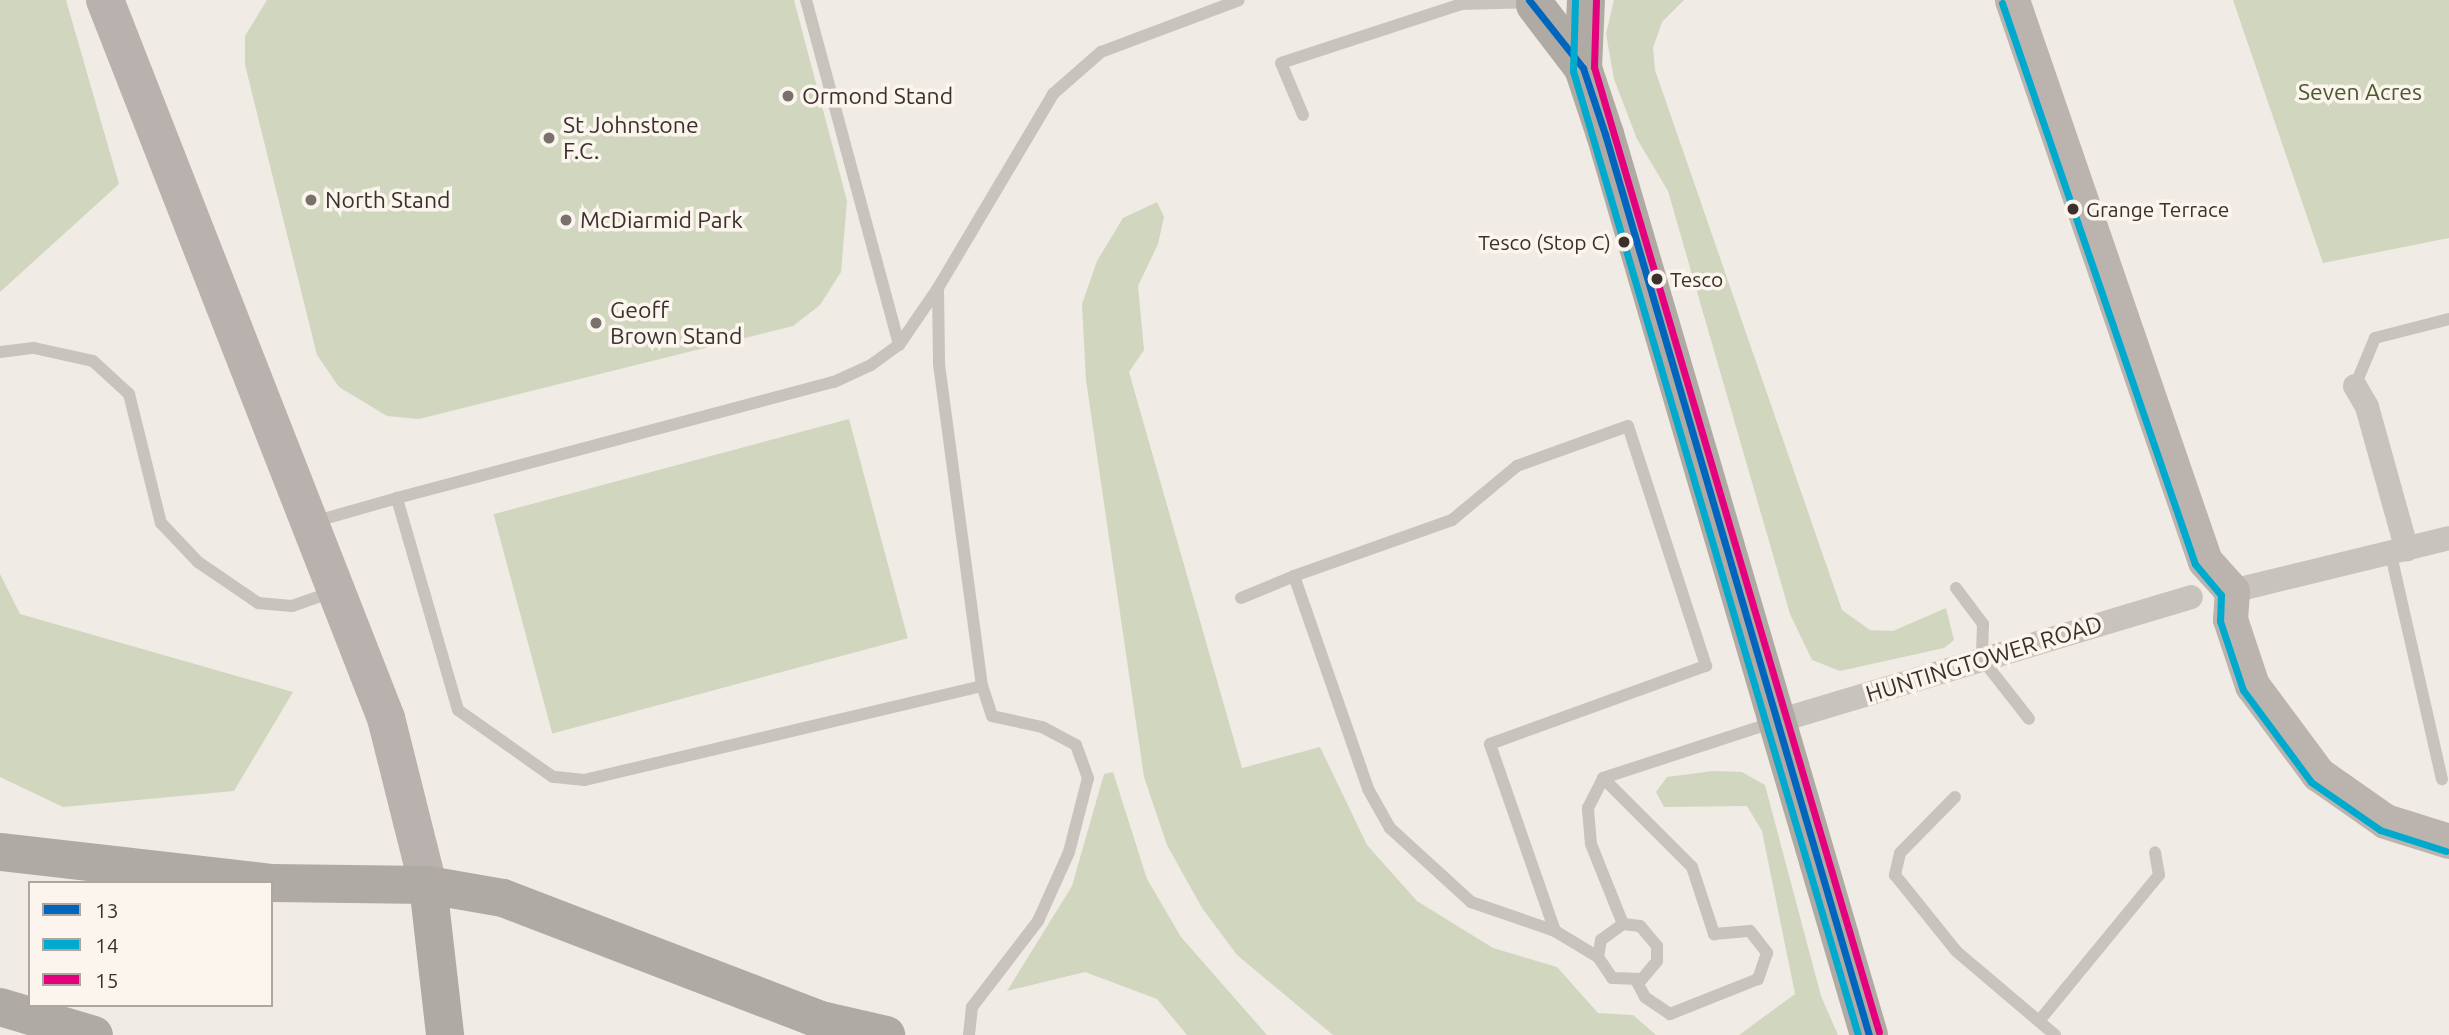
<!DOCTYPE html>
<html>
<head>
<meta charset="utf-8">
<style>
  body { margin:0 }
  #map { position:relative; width:2449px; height:1035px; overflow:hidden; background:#f0ebe5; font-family:Ubuntu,sans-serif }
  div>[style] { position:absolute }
  .green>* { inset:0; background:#d1d6bf; transform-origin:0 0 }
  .lane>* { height:12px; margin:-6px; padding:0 6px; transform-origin:6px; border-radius:6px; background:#c9c3be }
  .street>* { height:24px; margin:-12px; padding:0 12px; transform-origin:12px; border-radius:12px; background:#c9c3be }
  .secondary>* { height:35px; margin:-17.5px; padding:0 17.5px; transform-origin:17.5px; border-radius:17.5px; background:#bab3ae }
  .primary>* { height:38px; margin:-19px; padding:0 19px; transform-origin:19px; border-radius:19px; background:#b8b1ad }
  .highway>* { height:38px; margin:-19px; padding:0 19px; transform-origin:19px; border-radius:19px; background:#afaaa4 }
  .bus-1>* { height:7px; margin:-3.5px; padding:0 3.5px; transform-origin:3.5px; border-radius:3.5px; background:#0065bd }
  .bus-2>* { height:7px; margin:-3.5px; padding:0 3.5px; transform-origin:3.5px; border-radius:3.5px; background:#00a9ce }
  .bus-3>* { height:7px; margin:-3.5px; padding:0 3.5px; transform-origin:3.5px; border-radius:3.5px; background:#e5007d }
  .dots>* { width:19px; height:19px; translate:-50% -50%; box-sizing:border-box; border:4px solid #fbf5ee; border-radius:50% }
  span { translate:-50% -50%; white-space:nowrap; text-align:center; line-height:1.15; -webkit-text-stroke:7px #fbf5ee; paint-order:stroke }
  .bus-label { font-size:21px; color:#3b302b }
  .left { translate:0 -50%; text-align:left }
  .right { translate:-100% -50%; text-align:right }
  .park-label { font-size:23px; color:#4a5a2e }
  .poi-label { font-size:23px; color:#3b302b }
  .street-label { font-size:23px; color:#3b302b }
  .legend { position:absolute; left:28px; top:881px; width:245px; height:126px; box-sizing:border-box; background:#fbf5ee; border:2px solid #aea6a0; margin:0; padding:9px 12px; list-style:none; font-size:21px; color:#3b302b }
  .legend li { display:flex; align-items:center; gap:14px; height:35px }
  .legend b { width:35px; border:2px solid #aea6a0 }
</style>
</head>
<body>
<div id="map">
  <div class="green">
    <div style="clip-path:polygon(0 0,66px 0,119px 184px,0 292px)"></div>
    <div style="clip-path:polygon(267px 0,794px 0,847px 201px,841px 272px,820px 305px,793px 326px,419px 419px,387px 416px,339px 387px,317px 355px,245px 65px,245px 36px)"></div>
    <div style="clip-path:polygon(1614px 0,1684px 0,1662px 22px,1653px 48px,1655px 70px,1842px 610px,1870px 630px,1893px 631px,1946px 608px,1954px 640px,1944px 648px,1840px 671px,1812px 660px,1790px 614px,1668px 191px,1637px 139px,1614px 79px,1606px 34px)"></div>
    <div style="clip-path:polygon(2233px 0,2449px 0,2449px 238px,2323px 263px)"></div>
    <div style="clip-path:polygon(1157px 202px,1164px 217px,1158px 244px,1138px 286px,1144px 350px,1129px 372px,1242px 768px,1320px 747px,1367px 845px,1417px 901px,1493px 948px,1557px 967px,1598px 1013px,1633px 1015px,1656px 1035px,1333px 1035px,1237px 955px,1202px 908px,1167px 845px,1144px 777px,1086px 380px,1082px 304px,1097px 261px,1123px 218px)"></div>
    <div style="left:849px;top:419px;width:227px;height:368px;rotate:75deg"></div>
    <div style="clip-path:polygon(0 574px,20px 614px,293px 692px,234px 791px,63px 807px,0 777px)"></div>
    <div style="clip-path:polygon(1713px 771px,1742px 772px,1765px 785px,1821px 996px,1838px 1035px,1739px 1035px,1795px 994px,1762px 831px,1747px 806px,1664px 807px,1656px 792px,1667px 777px)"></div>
    <div style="clip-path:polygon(1113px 772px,1147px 879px,1181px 937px,1267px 1035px,1187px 1035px,1157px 999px,1085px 972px,1007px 991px,1072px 886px,1104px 774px)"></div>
  </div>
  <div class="lane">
    <div style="left:806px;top:0;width:357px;rotate:74.9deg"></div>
    <div style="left:1303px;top:115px;width:56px;rotate:-112.9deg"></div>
    <div style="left:1281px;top:63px;width:189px;rotate:-18.1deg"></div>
    <div style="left:1461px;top:4px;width:70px;rotate:-1.6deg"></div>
    <div style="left:938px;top:288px;width:76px;rotate:89.2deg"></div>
    <div style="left:939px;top:364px;width:325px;rotate:82.4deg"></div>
    <div style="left:982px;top:686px;width:409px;rotate:166.7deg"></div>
    <div style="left:584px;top:780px;width:31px;rotate:-174deg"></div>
    <div style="left:553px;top:777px;width:116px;rotate:-144.8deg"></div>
    <div style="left:458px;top:710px;width:221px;rotate:-106.1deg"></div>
    <div style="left:397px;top:498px;width:452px;rotate:-14.9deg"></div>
    <div style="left:834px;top:382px;width:41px;rotate:-24.7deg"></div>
    <div style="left:871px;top:365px;width:34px;rotate:-36deg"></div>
    <div style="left:899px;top:345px;width:69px;rotate:-55.6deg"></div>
    <div style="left:938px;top:288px;width:226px;rotate:-59.3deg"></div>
    <div style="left:1053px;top:94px;width:64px;rotate:-41.2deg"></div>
    <div style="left:1101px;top:52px;width:147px;rotate:-20.6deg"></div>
    <div style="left:0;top:352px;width:34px;rotate:-7deg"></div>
    <div style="left:34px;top:348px;width:60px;rotate:12.4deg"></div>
    <div style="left:93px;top:361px;width:49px;rotate:42.5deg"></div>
    <div style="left:129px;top:394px;width:133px;rotate:76.1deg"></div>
    <div style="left:161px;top:523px;width:54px;rotate:46.5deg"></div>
    <div style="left:198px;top:562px;width:73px;rotate:34.3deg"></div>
    <div style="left:258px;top:603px;width:34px;rotate:5deg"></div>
    <div style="left:292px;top:606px;width:42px;rotate:-19.3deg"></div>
    <div style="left:2355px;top:386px;width:52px;rotate:-67.4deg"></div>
    <div style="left:2375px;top:338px;width:76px;rotate:-14.4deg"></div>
    <div style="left:313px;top:522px;width:87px;rotate:-15.9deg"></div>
    <div style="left:2391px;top:555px;width:230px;rotate:77.2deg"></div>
    <div style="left:1956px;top:588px;width:45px;rotate:53.1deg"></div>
    <div style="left:1983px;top:624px;width:35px;rotate:92deg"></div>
    <div style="left:1982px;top:659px;width:76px;rotate:51.9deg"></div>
    <div style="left:1241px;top:598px;width:57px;rotate:-22.5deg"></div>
    <div style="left:1603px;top:778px;width:126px;rotate:45deg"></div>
    <div style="left:1692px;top:867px;width:71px;rotate:71.8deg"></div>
    <div style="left:1714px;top:934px;width:36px;rotate:-5deg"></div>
    <div style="left:1750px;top:931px;width:28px;rotate:52deg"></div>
    <div style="left:1767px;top:953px;width:28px;rotate:109deg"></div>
    <div style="left:1758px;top:979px;width:95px;rotate:158.3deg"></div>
    <div style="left:1670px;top:1014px;width:30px;rotate:-146deg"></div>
    <div style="left:1645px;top:997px;width:17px;rotate:-118deg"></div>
    <div style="left:1955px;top:797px;width:78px;rotate:134.5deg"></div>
    <div style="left:1900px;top:853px;width:23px;rotate:103deg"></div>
    <div style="left:1895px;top:875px;width:97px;rotate:51.2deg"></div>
    <div style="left:1956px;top:951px;width:130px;rotate:40.3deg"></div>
    <div style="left:1623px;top:924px;width:86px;rotate:-111.8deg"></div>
    <div style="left:1591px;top:844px;width:36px;rotate:-95deg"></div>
    <div style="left:1588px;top:808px;width:34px;rotate:-63deg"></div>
    <div style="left:1603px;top:778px;width:180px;rotate:-18.1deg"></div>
    <div style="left:1555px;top:931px;width:198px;rotate:-109.2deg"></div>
    <div style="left:1490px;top:744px;width:230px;rotate:-19.9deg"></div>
    <div style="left:1706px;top:666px;width:252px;rotate:-108deg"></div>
    <div style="left:1628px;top:426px;width:118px;rotate:160.2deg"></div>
    <div style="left:1517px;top:466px;width:85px;rotate:140.3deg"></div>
    <div style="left:1452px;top:520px;width:168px;rotate:160.5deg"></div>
    <div style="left:1294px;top:576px;width:225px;rotate:70.8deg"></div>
    <div style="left:1368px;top:789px;width:45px;rotate:60.6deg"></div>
    <div style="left:1390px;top:828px;width:110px;rotate:42.4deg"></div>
    <div style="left:1471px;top:902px;width:89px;rotate:19deg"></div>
    <div style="left:1555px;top:931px;width:50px;rotate:31.2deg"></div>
    <div style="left:1598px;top:957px;width:25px;rotate:56deg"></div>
    <div style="left:1612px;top:978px;width:30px;rotate:2deg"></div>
    <div style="left:1642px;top:979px;width:23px;rotate:-50deg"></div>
    <div style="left:1657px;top:961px;width:15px;rotate:-90deg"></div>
    <div style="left:1657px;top:946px;width:26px;rotate:-130deg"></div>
    <div style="left:1640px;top:926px;width:17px;rotate:-173deg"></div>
    <div style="left:1623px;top:924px;width:27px;rotate:144deg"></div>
    <div style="left:1601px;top:940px;width:17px;rotate:100deg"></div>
    <div style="left:2039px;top:1021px;width:189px;rotate:-50.6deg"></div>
    <div style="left:2159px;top:875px;width:23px;rotate:-100deg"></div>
    <div style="left:969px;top:1035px;width:28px;rotate:-84deg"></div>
    <div style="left:972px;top:1007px;width:108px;rotate:-52.5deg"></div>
    <div style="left:1038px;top:921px;width:76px;rotate:-65.8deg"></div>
    <div style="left:1069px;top:852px;width:76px;rotate:-75.6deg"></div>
    <div style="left:1088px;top:778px;width:35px;rotate:-110deg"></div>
    <div style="left:1076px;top:745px;width:38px;rotate:-152deg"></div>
    <div style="left:1042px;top:727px;width:51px;rotate:-167.6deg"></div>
    <div style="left:992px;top:716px;width:32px;rotate:-108deg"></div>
  </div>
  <div class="street">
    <div style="left:2355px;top:386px;width:24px;rotate:60deg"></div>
    <div style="left:2367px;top:407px;width:148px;rotate:74.4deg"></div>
    <div style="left:2232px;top:591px;width:223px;rotate:-13.7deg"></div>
    <div style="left:1778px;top:721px;width:431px;rotate:-16.7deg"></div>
  </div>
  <div class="secondary">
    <div style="left:2012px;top:0;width:593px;rotate:71.02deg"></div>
    <div style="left:2205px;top:561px;width:40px;rotate:48deg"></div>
    <div style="left:2232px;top:591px;width:28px;rotate:94deg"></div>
    <div style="left:2230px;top:619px;width:70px;rotate:71.6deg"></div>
    <div style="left:2252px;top:685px;width:111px;rotate:53.4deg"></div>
    <div style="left:2318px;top:774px;width:82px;rotate:35deg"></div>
    <div style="left:2385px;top:821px;width:67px;rotate:17.4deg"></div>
  </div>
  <div class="primary">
    <div style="left:105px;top:0;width:771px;rotate:68.63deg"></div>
    <div style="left:386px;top:718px;width:172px;rotate:75.9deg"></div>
  </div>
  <div class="highway">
    <div style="left:1535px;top:5px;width:79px;rotate:52.7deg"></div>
    <div style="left:1583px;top:68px;width:70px;rotate:71.6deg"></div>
    <div style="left:1605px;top:134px;width:939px;rotate:73.67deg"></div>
    <div style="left:1583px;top:68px;width:68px;rotate:-87.5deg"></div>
    <div style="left:0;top:852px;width:272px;rotate:6.5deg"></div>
    <div style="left:271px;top:883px;width:157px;rotate:0.7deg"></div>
    <div style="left:428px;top:885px;width:76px;rotate:9.8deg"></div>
    <div style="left:503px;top:898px;width:341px;rotate:21deg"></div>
    <div style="left:821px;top:1020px;width:67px;rotate:13deg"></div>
    <div style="left:428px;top:885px;width:151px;rotate:83.5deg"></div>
    <div style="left:0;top:1007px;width:98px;rotate:16.6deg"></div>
  </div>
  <div class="bus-1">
    <div style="left:1529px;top:0;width:87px;rotate:51.5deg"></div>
    <div style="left:1583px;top:68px;width:70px;rotate:71.6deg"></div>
    <div style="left:1605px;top:134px;width:939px;rotate:73.67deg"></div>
  </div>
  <div class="bus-2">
    <div style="left:1575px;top:0;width:71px;rotate:91.6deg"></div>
    <div style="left:1573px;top:71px;width:1005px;rotate:73.53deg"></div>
    <div style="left:2002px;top:3px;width:593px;rotate:71.02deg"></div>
    <div style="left:2195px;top:564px;width:40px;rotate:50deg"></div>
    <div style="left:2221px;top:595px;width:26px;rotate:92deg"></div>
    <div style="left:2220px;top:621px;width:73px;rotate:71.6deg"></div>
    <div style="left:2243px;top:690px;width:114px;rotate:53.5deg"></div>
    <div style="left:2311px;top:782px;width:84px;rotate:34.8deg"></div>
    <div style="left:2380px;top:830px;width:69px;rotate:17.7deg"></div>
  </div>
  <div class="bus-3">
    <div style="left:1596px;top:0;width:67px;rotate:91.7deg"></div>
    <div style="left:1594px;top:67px;width:1006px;rotate:73.55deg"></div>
  </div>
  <div class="dots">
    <div style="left:788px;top:96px;background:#7a716c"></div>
    <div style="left:549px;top:138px;background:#7a716c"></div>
    <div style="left:311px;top:200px;background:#7a716c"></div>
    <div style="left:2073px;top:209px;background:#3b302b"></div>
    <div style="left:566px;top:220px;background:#7a716c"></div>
    <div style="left:1624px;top:242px;background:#3b302b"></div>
    <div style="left:1657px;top:279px;background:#3b302b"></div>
    <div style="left:596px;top:323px;background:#7a716c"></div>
  </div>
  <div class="bus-label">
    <span class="left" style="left:2086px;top:209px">Grange Terrace</span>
    <span class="right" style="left:1611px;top:242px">Tesco (Stop C)</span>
    <span class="left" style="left:1670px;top:279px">Tesco</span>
  </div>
  <div class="park-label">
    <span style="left:2360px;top:92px">Seven Acres</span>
  </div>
  <div class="poi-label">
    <span class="left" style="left:802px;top:96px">Ormond Stand</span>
    <span class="left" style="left:563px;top:138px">St Johnstone<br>F.C.</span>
    <span class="left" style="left:325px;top:200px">North Stand</span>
    <span class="left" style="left:580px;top:220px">McDiarmid Park</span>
    <span class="left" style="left:610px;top:323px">Geoff<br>Brown Stand</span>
  </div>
  <div class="street-label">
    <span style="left:1984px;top:659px;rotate:-17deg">HUNTINGTOWER ROAD</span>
  </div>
  <ul class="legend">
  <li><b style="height:9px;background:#0065bd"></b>13</li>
  <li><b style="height:9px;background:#00a9ce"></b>14</li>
  <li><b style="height:9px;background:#e5007d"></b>15</li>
  </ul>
</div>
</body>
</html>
